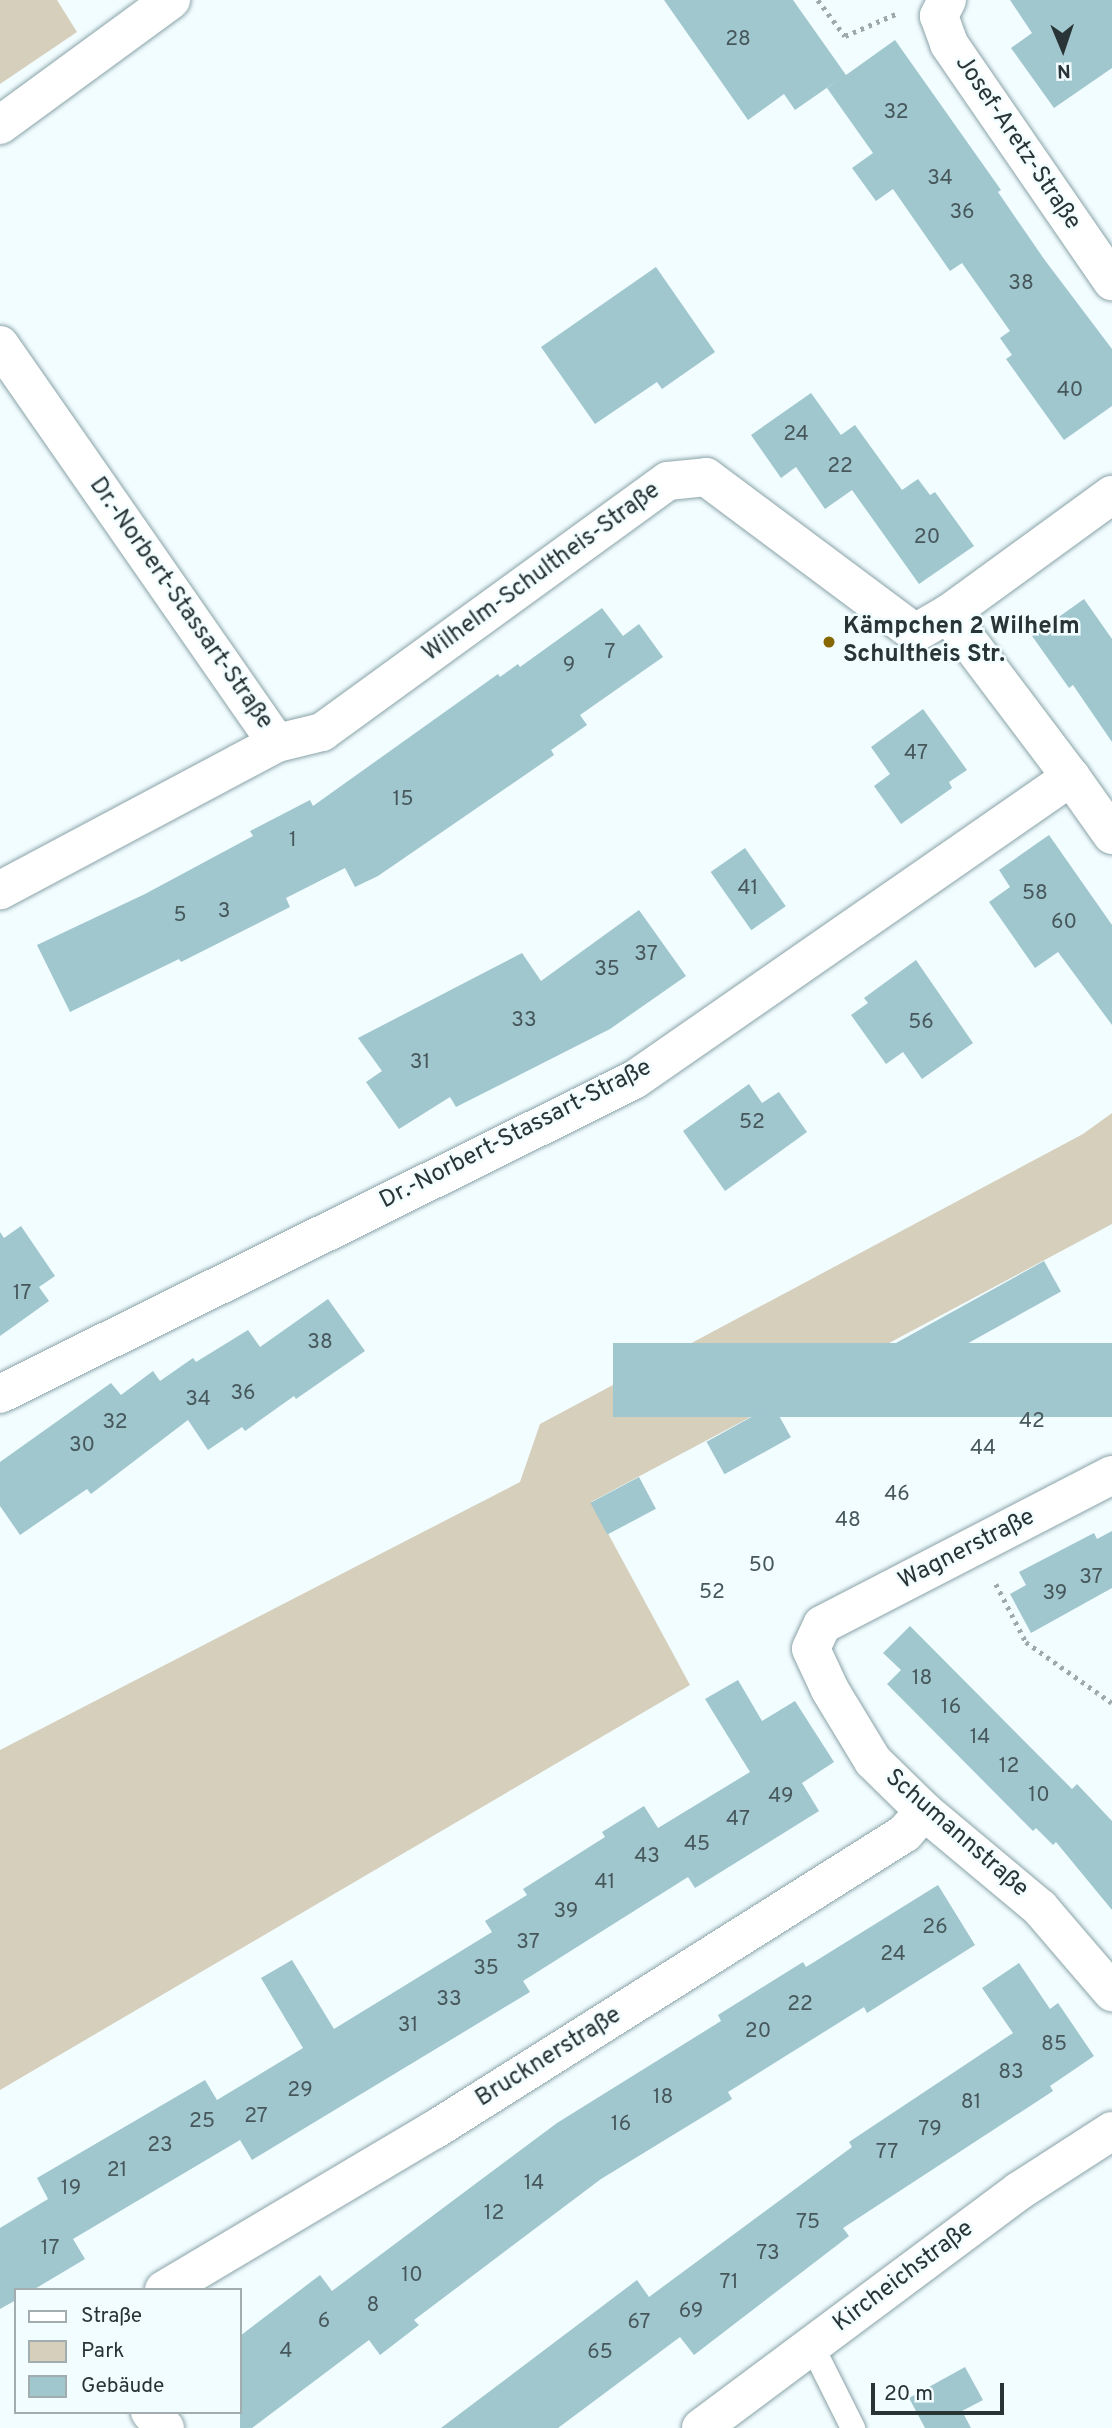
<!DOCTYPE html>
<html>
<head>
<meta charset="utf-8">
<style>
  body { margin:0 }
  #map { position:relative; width:1112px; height:2428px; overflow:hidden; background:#f2fdff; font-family:Overpass,sans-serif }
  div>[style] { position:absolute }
  .green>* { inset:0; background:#d6cfbc }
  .building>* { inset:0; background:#a0c6ce; transform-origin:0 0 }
  .path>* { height:4.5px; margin-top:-2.25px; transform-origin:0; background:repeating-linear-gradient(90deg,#9ea9ab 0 3.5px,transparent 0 8.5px) }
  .roads { filter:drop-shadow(0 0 2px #8aa3a8) drop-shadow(0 0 2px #8aa3a8) }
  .service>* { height:24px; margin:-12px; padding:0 12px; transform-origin:12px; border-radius:12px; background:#fff }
  .minor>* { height:38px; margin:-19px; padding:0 19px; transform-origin:19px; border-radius:19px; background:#fff }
  .tertiary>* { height:38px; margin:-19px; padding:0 19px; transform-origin:19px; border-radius:19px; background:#fff }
  .dots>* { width:19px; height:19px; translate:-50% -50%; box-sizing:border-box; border:4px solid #f2fdff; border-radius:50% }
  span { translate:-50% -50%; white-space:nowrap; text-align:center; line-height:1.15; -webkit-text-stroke:5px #f2fdff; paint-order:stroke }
  .number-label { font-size:21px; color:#47585c }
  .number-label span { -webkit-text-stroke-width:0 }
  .street-label { font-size:24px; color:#293436 }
  .poi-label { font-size:24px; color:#293436; font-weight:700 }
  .left { translate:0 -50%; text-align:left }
  .legend { position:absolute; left:14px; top:2288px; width:228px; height:126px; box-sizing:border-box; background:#f2fdff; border:2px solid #a2adaf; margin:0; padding:9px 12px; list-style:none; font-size:21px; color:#293436 }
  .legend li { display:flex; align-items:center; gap:14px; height:35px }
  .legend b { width:35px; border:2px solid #a2adaf }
  .north { position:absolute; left:1028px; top:14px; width:70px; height:70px; -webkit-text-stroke:5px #f2fdff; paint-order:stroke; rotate:178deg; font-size:19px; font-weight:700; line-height:28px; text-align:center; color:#293436 }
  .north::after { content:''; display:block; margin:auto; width:24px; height:32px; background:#293436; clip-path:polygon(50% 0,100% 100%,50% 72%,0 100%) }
  .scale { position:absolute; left:871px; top:2383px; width:133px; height:32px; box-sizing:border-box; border:4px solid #293436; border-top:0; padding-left:9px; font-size:21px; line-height:24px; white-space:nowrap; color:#293436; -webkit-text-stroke:5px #f2fdff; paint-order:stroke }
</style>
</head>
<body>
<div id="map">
  <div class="green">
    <div style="clip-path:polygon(0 0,57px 0,77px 32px,0 84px)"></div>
    <div style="clip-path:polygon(1112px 1113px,1112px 1224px,591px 1502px,690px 1685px,0 2090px,0 1750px,520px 1482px,540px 1424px,1083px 1134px)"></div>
  </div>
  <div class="building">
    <div style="clip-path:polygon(664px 0,793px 0,846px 75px,895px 40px,1001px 190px,998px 192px,1044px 259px,1112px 349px,1112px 406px,1064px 440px,1006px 359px,1012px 355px,1000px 338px,1010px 331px,962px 263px,950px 271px,893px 189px,876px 201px,852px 168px,873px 153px,827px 88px,841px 78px,795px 110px,784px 94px,748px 120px)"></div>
    <div style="clip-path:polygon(1010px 0,1112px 0,1112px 68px,1054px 108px,1011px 48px,1032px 33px)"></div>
    <div style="clip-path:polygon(656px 267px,715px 352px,662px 389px,657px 382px,595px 424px,541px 347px)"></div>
    <div style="clip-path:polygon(811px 393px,841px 435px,855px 425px,902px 490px,918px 479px,930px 495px,935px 492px,974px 546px,919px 584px,852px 490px,825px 509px,796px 467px,781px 478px,751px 435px)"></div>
    <div style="clip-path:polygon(1084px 599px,1112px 639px,1112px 742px,1073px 685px,1069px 688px,1032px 636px)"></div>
    <div style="clip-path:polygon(602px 608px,623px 636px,639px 624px,663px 657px,580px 715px,587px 725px,551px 750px,554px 755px,378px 876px,355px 887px,345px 868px,286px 898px,290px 907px,181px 962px,179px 959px,70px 1012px,37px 945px,145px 894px,253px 836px,250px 831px,310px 800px,313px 806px,498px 674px,500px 677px,518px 664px,520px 667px)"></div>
    <div style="clip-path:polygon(923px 709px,967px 770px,949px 782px,952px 788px,901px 824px,874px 786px,890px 774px,871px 747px)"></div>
    <div style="clip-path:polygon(1049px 835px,1112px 925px,1112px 1025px,1058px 952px,1035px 968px,989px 902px,1010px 887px,999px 870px)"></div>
    <div style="left:745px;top:848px;width:71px;height:42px;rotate:55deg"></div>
    <div style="clip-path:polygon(639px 910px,686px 976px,610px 1029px,456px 1107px,450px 1097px,399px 1129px,366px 1082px,382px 1071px,358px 1038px,522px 953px,541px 981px)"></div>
    <div style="clip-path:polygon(916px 960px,973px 1043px,922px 1079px,903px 1052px,886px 1064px,851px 1015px,868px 1003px,864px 998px)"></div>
    <div style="clip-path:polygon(749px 1084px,762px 1103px,779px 1092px,807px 1132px,725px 1191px,683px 1131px)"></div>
    <div style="clip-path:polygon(21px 1226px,55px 1276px,39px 1287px,49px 1301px,0 1336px,0 1232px,4px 1238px)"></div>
    <div style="left:1044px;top:1261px;width:35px;height:229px;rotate:61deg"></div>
    <div style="clip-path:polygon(328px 1299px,365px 1351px,296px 1399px,294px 1396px,245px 1431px,242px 1427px,208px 1450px,188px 1420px,91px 1494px,87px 1489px,20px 1535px,0 1506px,0 1462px,111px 1383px,121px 1395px,153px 1371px,160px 1381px,193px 1358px,196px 1362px,248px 1330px,260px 1347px)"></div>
    <div style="left:1112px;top:1343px;width:74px;height:499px;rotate:90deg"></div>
    <div style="left:773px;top:1405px;width:37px;height:76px;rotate:61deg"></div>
    <div style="left:639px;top:1477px;width:36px;height:55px;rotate:62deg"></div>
    <div style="clip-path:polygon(1112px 1531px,1112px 1588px,1031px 1633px,1010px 1594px,1026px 1585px,1019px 1572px,1094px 1533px,1097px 1539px)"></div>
    <div style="clip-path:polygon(910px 1626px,1072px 1789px,1077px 1784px,1112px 1821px,1112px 1910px,1056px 1842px,1053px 1845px,1036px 1828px,1033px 1831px,887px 1684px,901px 1670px,883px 1653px)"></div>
    <div style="clip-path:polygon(738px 1680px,762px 1721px,795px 1701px,834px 1762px,802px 1783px,819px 1811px,695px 1888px,688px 1877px,523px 1981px,530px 1992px,252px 2160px,240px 2140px,73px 2239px,85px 2259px,33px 2290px,16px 2290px,16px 2300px,0 2309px,0 2228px,48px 2199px,37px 2178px,205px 2080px,217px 2100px,303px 2048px,261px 1978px,292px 1960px,334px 2029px,492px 1932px,485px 1921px,527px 1895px,523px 1889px,605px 1837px,602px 1832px,644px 1806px,658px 1828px,750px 1772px,705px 1699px)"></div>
    <div style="clip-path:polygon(938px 1885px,975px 1945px,867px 2013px,864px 2007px,728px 2092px,732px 2099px,601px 2179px,414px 2320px,419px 2325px,380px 2355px,369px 2340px,252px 2428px,240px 2428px,240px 2336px,320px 2275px,332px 2291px,557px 2123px,721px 2021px,718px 2015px,803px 1962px,806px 1967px)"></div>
    <div style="clip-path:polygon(1019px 1963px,1050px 2009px,1058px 2003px,1094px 2056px,1050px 2086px,1053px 2091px,843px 2228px,849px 2236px,694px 2355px,680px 2337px,558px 2428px,441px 2428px,637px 2280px,649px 2297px,852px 2147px,849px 2142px,1013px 2033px,982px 1988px)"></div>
    <div style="clip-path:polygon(965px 2367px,983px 2400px,962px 2411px,971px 2428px,925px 2428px,909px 2398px)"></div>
  </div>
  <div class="path">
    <div style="left:818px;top:0;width:45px;rotate:53.1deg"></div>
    <div style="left:845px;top:36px;width:58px;rotate:-23.5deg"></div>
    <div style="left:996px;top:1584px;width:65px;rotate:62.7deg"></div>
    <div style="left:1026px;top:1642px;width:105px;rotate:35.3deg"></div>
  </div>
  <div class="roads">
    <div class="service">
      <div style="left:812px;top:2346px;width:92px;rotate:63.4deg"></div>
    </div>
    <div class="minor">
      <div style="left:947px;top:0;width:18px;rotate:117deg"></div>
      <div style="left:939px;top:16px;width:30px;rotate:70deg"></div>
      <div style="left:949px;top:44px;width:288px;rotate:55.5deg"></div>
      <div style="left:0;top:345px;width:485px;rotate:55.2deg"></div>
      <div style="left:277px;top:743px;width:314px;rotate:152deg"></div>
      <div style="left:948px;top:614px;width:204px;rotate:53deg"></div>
      <div style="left:277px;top:743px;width:46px;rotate:-13.7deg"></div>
      <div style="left:322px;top:732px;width:427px;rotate:-36deg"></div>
      <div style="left:668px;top:481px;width:38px;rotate:-6deg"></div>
      <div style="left:706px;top:477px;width:261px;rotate:36.7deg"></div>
      <div style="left:915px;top:633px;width:38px;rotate:-30deg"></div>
      <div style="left:948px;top:614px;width:203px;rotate:-36deg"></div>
      <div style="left:0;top:1394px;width:707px;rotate:-26.35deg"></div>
      <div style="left:634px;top:1080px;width:532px;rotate:-34.74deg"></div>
      <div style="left:1071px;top:777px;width:71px;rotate:54.7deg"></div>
      <div style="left:1112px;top:1475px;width:326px;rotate:152.7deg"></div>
      <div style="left:822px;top:1625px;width:26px;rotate:115deg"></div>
      <div style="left:811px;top:1649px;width:45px;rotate:65.1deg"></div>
      <div style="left:830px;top:1690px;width:83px;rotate:58.8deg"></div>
      <div style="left:873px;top:1761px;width:71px;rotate:44.4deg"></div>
      <div style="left:924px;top:1811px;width:151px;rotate:39.9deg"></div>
      <div style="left:1040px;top:1908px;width:111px;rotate:49.4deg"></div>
      <div style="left:164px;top:2290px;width:314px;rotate:-30.7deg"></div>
      <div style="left:434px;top:2130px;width:557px;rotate:-32.23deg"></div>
      <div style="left:905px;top:1833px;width:29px;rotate:-49deg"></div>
      <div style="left:150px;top:2412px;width:22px;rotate:47deg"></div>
      <div style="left:701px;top:2428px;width:397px;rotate:-36.7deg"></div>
      <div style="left:1019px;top:2191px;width:111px;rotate:-32.8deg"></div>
    </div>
    <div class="tertiary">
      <div style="left:0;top:125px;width:212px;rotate:-36.2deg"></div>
    </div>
  </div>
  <div class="dots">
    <div style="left:829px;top:642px;background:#866701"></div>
  </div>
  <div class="number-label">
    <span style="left:738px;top:40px">28</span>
    <span style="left:896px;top:113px">32</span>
    <span style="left:940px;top:179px">34</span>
    <span style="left:962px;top:213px">36</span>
    <span style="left:1021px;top:284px">38</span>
    <span style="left:1070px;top:391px">40</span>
    <span style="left:796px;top:435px">24</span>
    <span style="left:840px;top:467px">22</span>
    <span style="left:927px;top:538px">20</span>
    <span style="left:610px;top:653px">7</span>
    <span style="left:569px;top:666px">9</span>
    <span style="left:916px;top:754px">47</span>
    <span style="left:403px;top:800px">15</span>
    <span style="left:293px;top:841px">1</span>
    <span style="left:748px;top:889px">41</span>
    <span style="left:1035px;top:894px">58</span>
    <span style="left:224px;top:912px">3</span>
    <span style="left:180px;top:916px">5</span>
    <span style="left:1064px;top:923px">60</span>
    <span style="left:646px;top:955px">37</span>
    <span style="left:607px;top:970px">35</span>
    <span style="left:524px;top:1021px">33</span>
    <span style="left:921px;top:1023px">56</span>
    <span style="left:420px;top:1063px">31</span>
    <span style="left:752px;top:1123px">52</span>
    <span style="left:22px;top:1294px">17</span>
    <span style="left:320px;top:1343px">38</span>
    <span style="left:243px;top:1394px">36</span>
    <span style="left:198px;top:1400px">34</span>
    <span style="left:1032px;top:1422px">42</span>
    <span style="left:115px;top:1423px">32</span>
    <span style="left:82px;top:1446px">30</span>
    <span style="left:983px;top:1449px">44</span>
    <span style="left:897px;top:1495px">46</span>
    <span style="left:848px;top:1521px">48</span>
    <span style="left:762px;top:1566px">50</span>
    <span style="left:1091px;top:1578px">37</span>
    <span style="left:712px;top:1593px">52</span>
    <span style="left:1055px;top:1594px">39</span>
    <span style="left:922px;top:1679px">18</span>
    <span style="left:951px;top:1708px">16</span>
    <span style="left:980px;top:1738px">14</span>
    <span style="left:1009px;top:1767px">12</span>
    <span style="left:1039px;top:1796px">10</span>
    <span style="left:781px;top:1797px">49</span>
    <span style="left:738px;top:1820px">47</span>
    <span style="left:697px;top:1845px">45</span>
    <span style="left:647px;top:1857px">43</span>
    <span style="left:605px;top:1883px">41</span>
    <span style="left:566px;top:1912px">39</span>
    <span style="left:935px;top:1928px">26</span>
    <span style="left:528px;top:1943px">37</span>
    <span style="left:893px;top:1955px">24</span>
    <span style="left:486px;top:1969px">35</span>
    <span style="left:449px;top:2000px">33</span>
    <span style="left:800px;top:2005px">22</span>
    <span style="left:408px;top:2026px">31</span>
    <span style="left:758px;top:2032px">20</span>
    <span style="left:1054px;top:2045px">85</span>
    <span style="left:1011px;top:2073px">83</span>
    <span style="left:300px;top:2091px">29</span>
    <span style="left:663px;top:2098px">18</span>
    <span style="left:971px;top:2103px">81</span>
    <span style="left:256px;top:2117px">27</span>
    <span style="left:202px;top:2122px">25</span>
    <span style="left:621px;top:2125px">16</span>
    <span style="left:930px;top:2130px">79</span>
    <span style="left:160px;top:2146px">23</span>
    <span style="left:887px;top:2153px">77</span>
    <span style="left:117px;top:2171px">21</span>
    <span style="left:534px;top:2184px">14</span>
    <span style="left:71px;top:2189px">19</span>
    <span style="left:494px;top:2214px">12</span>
    <span style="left:808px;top:2223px">75</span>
    <span style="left:50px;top:2249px">17</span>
    <span style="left:768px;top:2254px">73</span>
    <span style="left:412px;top:2276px">10</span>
    <span style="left:729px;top:2283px">71</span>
    <span style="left:373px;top:2306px">8</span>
    <span style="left:691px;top:2312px">69</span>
    <span style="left:324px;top:2322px">6</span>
    <span style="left:639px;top:2323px">67</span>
    <span style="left:286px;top:2352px">4</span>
    <span style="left:600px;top:2353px">65</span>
  </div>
  <div class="street-label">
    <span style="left:1017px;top:143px;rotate:56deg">Josef-Aretz-Straße</span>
    <span style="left:542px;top:573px;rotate:-36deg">Wilhelm-Schultheis-Straße</span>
    <span style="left:180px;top:604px;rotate:55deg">Dr.-Norbert-Stassart-Straße</span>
    <span style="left:516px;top:1135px;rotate:-27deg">Dr.-Norbert-Stassart-Straße</span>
    <span style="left:967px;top:1550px;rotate:-27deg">Wagnerstraße</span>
    <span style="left:956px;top:1834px;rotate:41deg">Schumannstraße</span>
    <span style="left:549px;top:2058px;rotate:-32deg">Brucknerstraße</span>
    <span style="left:904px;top:2277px;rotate:-37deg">Kircheichstraße</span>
  </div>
  <div class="poi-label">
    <span class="left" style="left:843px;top:642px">Kämpchen 2 Wilhelm<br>Schultheis Str.</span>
  </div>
  <ul class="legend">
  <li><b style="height:9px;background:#fff"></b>Straße</li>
  <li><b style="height:19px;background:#d6cfbc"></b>Park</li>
  <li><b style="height:19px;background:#a0c6ce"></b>Gebäude</li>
  </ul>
  <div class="north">N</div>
  <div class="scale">20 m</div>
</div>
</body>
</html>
